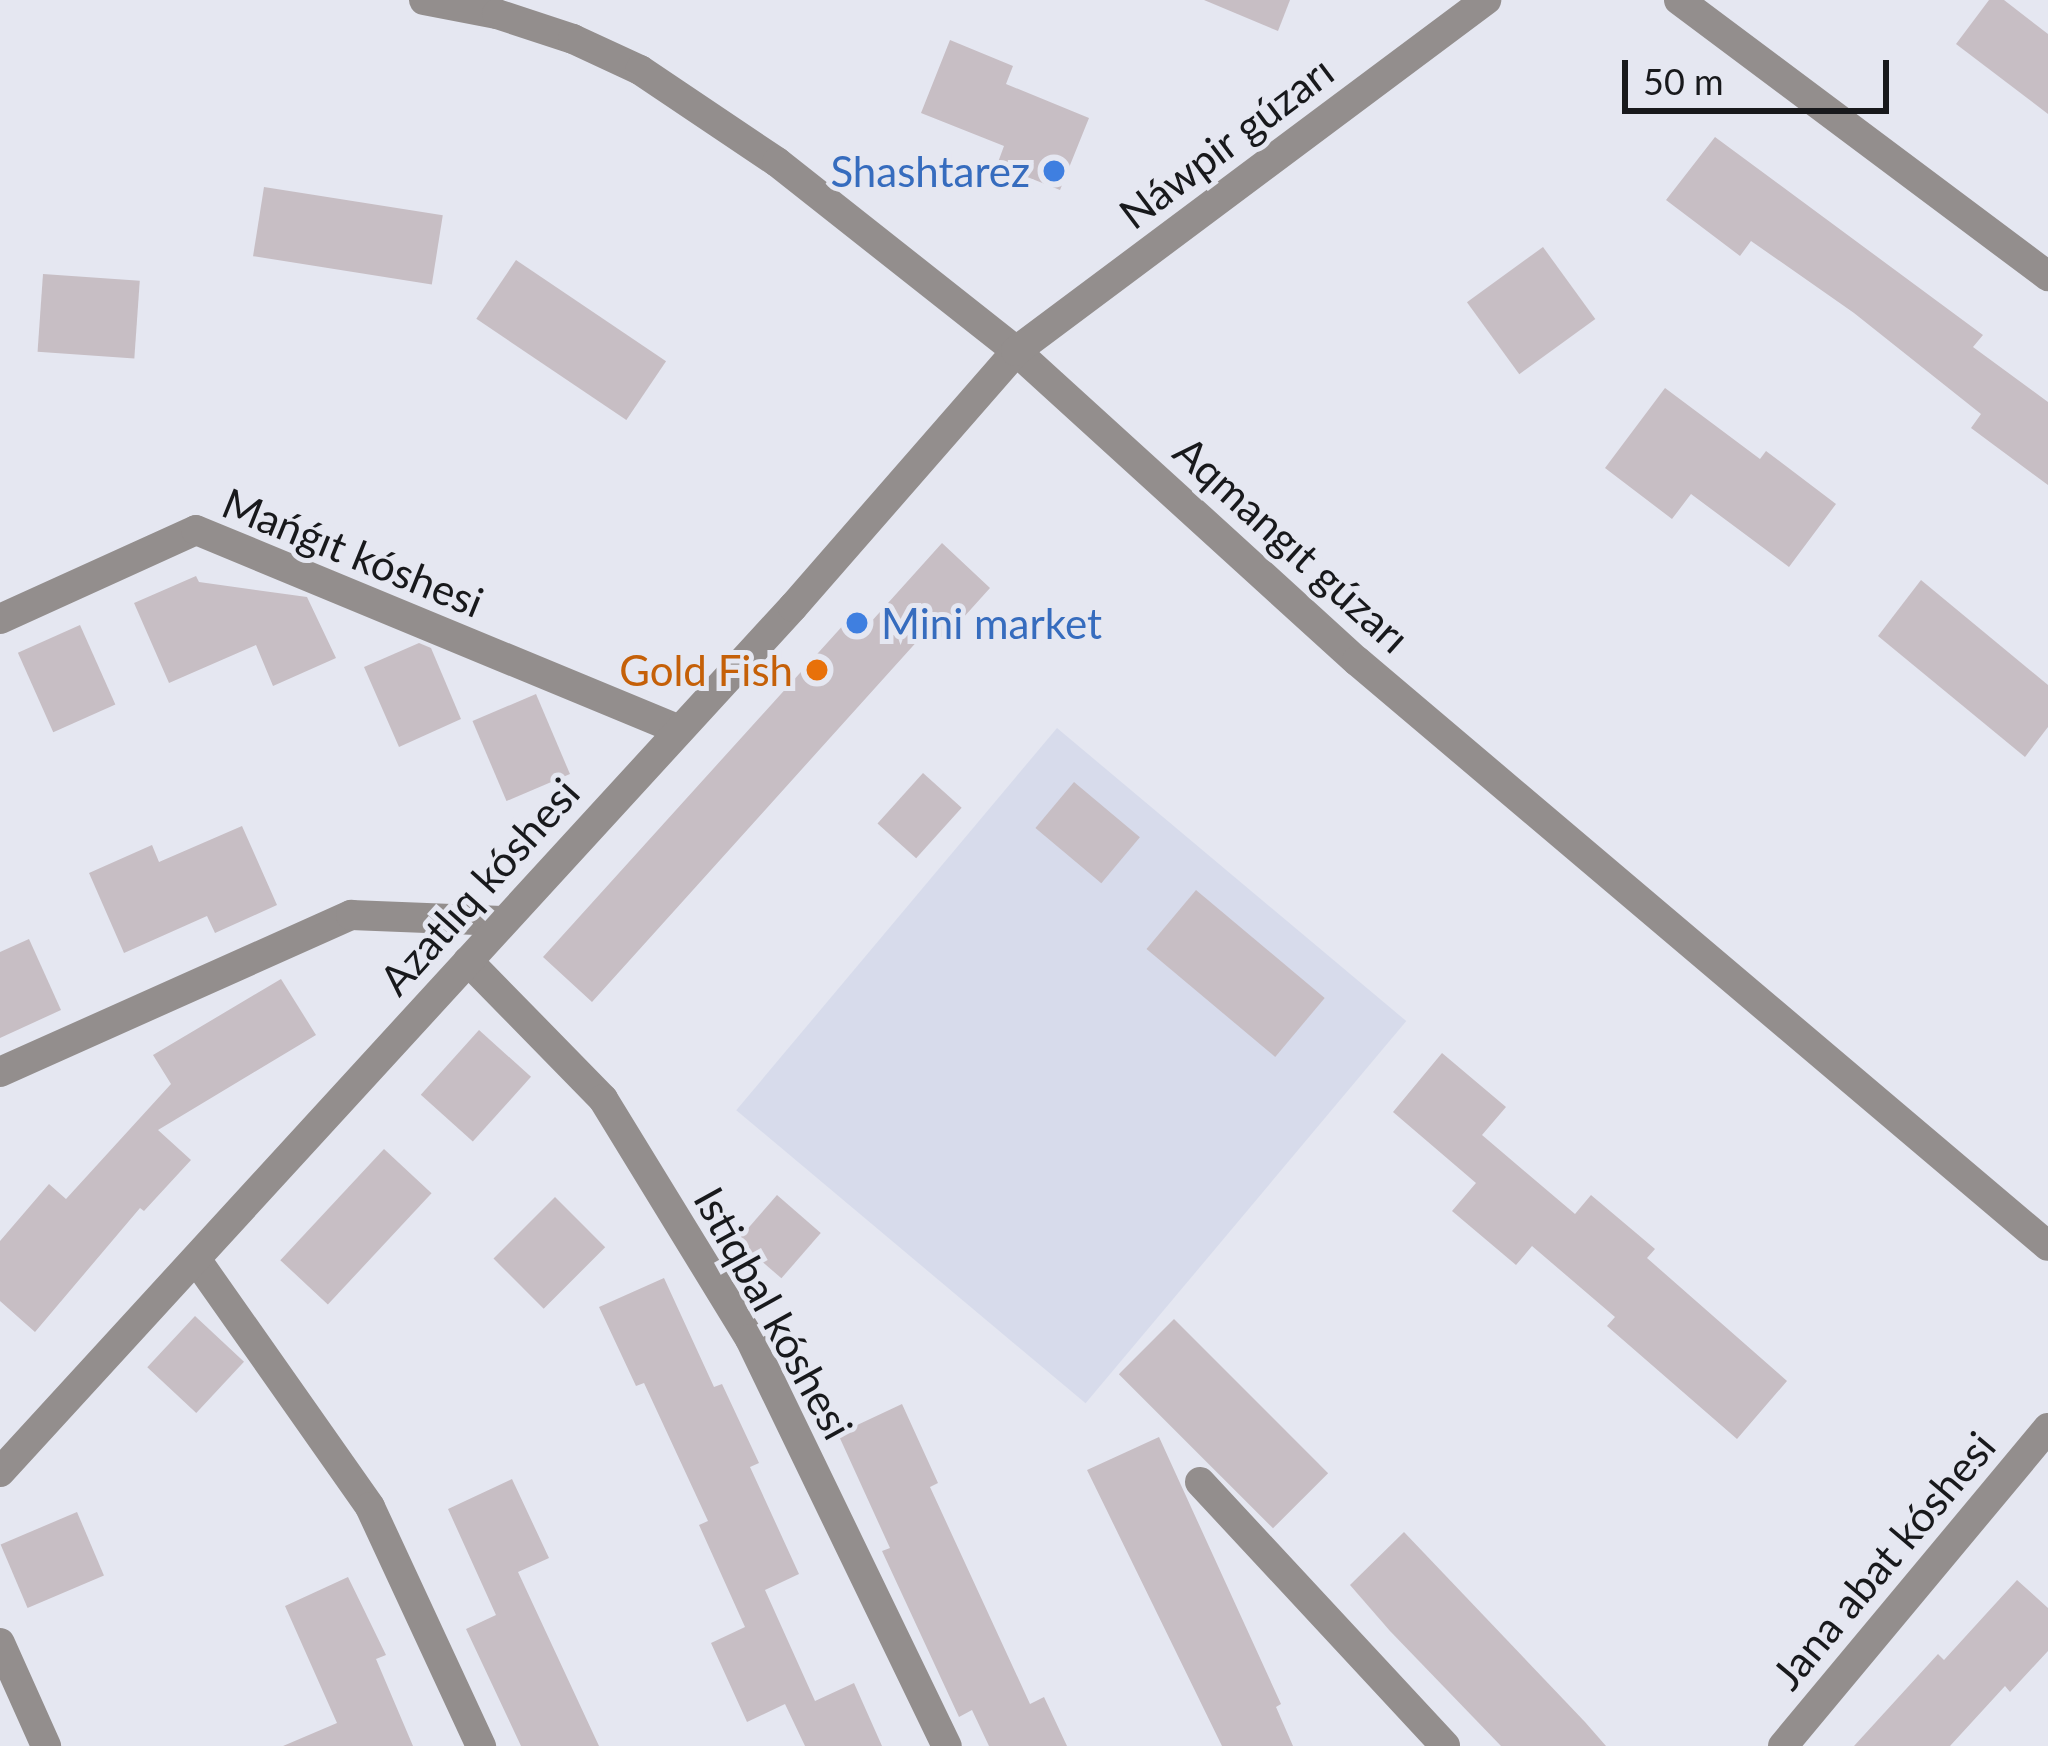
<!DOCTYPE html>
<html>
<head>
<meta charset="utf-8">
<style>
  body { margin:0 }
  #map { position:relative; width:2048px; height:1746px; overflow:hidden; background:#e5e7f1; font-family:Lato,sans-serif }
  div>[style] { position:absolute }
  .built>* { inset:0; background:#d7dbeb; transform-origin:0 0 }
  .building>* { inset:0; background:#c7bec4; transform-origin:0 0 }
  .minor>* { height:30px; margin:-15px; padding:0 15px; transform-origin:15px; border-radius:15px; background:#938e8d }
  .dots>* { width:33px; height:33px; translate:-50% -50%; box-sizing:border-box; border:6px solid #e5e7f1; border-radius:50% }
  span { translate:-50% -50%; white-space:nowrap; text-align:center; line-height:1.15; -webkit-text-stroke:10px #e5e7f1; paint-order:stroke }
  .street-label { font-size:42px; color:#18191c }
  .shop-label { font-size:42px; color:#366cbe }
  .right { translate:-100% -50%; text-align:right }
  .left { translate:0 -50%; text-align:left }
  .food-label { font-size:42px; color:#c56008 }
  .scale { position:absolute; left:1622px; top:60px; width:267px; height:54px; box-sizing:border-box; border:6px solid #18191c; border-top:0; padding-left:15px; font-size:36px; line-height:42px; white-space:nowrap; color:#18191c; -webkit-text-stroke:9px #e5e7f1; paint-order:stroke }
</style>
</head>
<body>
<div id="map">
  <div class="built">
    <div style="left:1057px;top:728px;width:456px;height:499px;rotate:40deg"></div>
  </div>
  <div class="building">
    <div style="clip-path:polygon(1204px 0,1290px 0,1278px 31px)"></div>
    <div style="clip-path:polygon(1989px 0,2004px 0,2048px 34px,2048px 114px,1956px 44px)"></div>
    <div style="clip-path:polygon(950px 40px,1013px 66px,1006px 84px,1089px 118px,1060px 190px,997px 165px,1004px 146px,921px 113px)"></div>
    <div style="clip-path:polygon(1715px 137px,1983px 335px,1973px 347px,2048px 402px,2048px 485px,1971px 428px,1981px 414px,1854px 313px,1751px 241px,1740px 256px,1666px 200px)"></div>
    <div style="left:264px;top:187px;width:181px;height:70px;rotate:9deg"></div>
    <div style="left:1543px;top:247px;width:89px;height:94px;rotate:54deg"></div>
    <div style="left:516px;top:260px;width:181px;height:71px;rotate:34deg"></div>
    <div style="left:43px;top:274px;width:97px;height:78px;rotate:4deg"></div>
    <div style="clip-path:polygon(1665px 388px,1760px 459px,1766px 451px,1836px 504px,1789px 567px,1691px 494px,1672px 519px,1605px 468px)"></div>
    <div style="clip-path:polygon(942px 543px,990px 588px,944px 639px,930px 627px,592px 1002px,543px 957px,856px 611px,870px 623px)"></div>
    <div style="clip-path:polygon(196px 576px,199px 582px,307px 597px,336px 658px,273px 686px,256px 645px,169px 683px,134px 603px)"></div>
    <div style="clip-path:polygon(1921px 580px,2048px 685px,2048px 727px,2025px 757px,1878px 636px)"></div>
    <div style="left:80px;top:625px;width:87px;height:68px;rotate:66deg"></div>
    <div style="clip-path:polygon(419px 643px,431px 648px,461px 719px,399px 747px,364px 667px)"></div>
    <div style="left:536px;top:694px;width:87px;height:69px;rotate:67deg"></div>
    <div style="left:923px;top:773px;width:52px;height:68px;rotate:42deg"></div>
    <div style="left:1074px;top:782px;width:86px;height:60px;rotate:40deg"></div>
    <div style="clip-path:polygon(242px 826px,277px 905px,215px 933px,207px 916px,124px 953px,89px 873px,152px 845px,159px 862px)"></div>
    <div style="left:1196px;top:890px;width:168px;height:77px;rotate:40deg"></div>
    <div style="clip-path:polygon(29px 939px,61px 1010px,0 1038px,0 952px)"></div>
    <div style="clip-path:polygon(281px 979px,316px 1035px,158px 1130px,191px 1160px,144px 1211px,140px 1208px,35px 1332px,0 1301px,0 1241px,49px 1184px,66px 1199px,171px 1084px,153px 1055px)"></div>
    <div style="left:479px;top:1030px;width:70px;height:87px;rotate:42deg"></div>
    <div style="clip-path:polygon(1442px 1053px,1506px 1107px,1482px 1135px,1575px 1214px,1591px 1195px,1655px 1249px,1647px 1258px,1787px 1381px,1737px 1439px,1607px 1326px,1615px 1317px,1532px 1246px,1516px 1265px,1452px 1211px,1476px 1183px,1393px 1112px)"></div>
    <div style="left:384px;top:1149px;width:65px;height:152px;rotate:43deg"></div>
    <div style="left:777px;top:1195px;width:58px;height:60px;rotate:41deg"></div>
    <div style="left:555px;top:1197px;width:71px;height:87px;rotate:45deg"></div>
    <div style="clip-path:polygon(664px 1278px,714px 1387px,722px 1384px,759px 1463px,750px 1467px,799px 1574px,765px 1590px,815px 1701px,854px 1683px,882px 1746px,805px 1746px,785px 1704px,747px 1722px,711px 1643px,745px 1627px,699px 1525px,708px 1521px,644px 1383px,636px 1386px,599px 1307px)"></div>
    <div style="left:195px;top:1316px;width:67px;height:70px;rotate:43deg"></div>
    <div style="left:1174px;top:1319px;width:218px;height:78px;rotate:45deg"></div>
    <div style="clip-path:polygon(902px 1404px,938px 1483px,930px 1487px,1030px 1704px,1044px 1697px,1067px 1746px,989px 1746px,972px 1710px,959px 1717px,882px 1551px,890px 1548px,838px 1434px)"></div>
    <div style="clip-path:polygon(1159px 1437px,1281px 1704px,1276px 1707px,1293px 1746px,1222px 1746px,1087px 1470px)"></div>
    <div style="clip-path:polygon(512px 1479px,549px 1558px,518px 1572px,599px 1746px,521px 1746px,466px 1629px,496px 1615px,448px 1509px)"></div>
    <div style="left:77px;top:1512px;width:69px;height:83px;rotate:67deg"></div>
    <div style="clip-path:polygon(1404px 1532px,1585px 1722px,1606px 1746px,1501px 1746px,1390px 1631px,1350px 1585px)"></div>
    <div style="clip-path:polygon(348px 1577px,386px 1655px,376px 1659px,413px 1746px,283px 1746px,337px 1723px,285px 1606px)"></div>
    <div style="clip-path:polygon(2017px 1580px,2048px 1608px,2048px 1651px,2010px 1692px,2005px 1686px,1950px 1746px,1854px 1746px,1938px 1654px,1944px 1660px)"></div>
  </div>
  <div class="minor">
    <div style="left:424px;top:0;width:74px;rotate:10.9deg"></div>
    <div style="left:497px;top:14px;width:80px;rotate:18.2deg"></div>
    <div style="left:573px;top:39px;width:74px;rotate:24.8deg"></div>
    <div style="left:640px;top:70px;width:165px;rotate:33.9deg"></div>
    <div style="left:777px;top:162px;width:305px;rotate:38.3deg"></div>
    <div style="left:1016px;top:351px;width:461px;rotate:42.3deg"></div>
    <div style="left:1357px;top:661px;width:905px;rotate:40.25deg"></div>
    <div style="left:1679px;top:0;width:461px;rotate:36.8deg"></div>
    <div style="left:0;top:619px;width:215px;rotate:-24.4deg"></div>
    <div style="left:196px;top:530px;width:521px;rotate:22.48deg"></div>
    <div style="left:468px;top:961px;width:193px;rotate:45.6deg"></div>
    <div style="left:603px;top:1099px;width:281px;rotate:58.5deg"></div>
    <div style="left:750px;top:1339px;width:452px;rotate:64.2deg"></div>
    <div style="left:0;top:1072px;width:385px;rotate:-24.1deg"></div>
    <div style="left:351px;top:915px;width:151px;rotate:2.3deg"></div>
    <div style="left:198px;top:1262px;width:299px;rotate:54.9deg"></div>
    <div style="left:370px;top:1507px;width:264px;rotate:65.1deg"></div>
    <div style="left:0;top:1472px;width:1173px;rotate:-47.49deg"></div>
    <div style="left:793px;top:607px;width:340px;rotate:-48.9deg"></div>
    <div style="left:1016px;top:351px;width:587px;rotate:-36.75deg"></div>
    <div style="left:1200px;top:1482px;width:360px;rotate:47.1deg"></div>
    <div style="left:0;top:1643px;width:113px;rotate:65.9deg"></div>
    <div style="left:1783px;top:1746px;width:414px;rotate:-50.2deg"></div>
  </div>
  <div class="dots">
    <div style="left:1054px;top:171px;background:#3f7fe0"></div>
    <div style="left:857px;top:623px;background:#3f7fe0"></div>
    <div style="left:817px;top:670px;background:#e8710a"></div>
  </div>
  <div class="street-label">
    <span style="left:1226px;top:142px;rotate:-37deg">Náwpir gúzarı</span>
    <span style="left:1292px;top:544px;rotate:42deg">Aqmangıt gúzarı</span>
    <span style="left:353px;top:552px;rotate:22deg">Mańǵıt kóshesi</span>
    <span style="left:479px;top:886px;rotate:-48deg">Azatlıq kóshesi</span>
    <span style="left:774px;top:1313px;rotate:61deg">Istiqbal kóshesi</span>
    <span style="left:1883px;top:1560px;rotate:-50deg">Jana abat kóshesi</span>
  </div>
  <div class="shop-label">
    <span class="right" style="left:1030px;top:171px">Shashtarez</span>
    <span class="left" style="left:881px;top:623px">Mini market</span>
  </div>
  <div class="food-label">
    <span class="right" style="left:793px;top:670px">Gold Fish</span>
  </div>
  <div class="scale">50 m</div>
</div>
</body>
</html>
